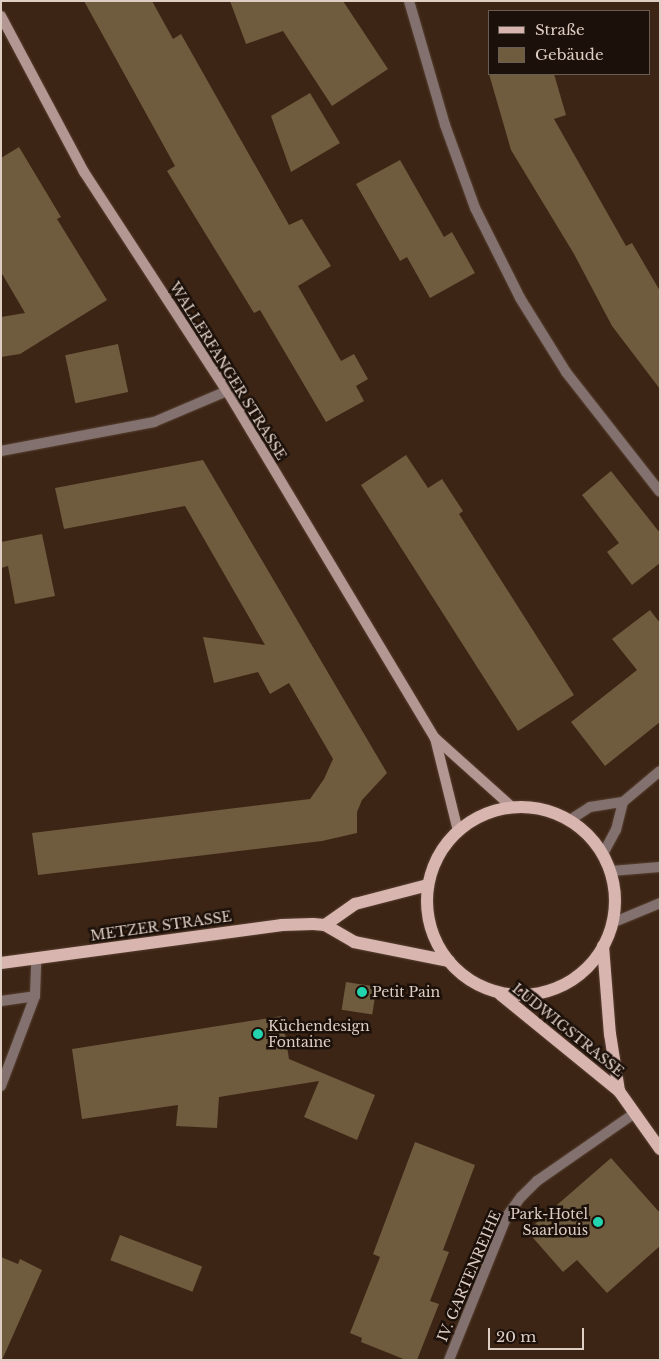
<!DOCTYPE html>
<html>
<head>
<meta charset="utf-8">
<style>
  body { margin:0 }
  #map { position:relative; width:661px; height:1361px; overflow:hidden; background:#3d2515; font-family:"Libre Baskerville",serif }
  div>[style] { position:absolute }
  .building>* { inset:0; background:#6f5b3e; transform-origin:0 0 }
  .roads { filter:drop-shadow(0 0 1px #574031) drop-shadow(0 0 1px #574031) }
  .street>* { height:10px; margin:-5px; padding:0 5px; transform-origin:5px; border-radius:5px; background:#82716e }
  .secondary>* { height:10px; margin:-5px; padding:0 5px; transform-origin:5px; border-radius:5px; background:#b39793 }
  .primary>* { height:12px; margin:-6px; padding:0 6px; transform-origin:6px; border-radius:6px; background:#d9b5b0 }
  .primary>.ring { margin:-6px; padding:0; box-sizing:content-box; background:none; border:12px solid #d9b5b0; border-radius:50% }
  .dots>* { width:14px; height:14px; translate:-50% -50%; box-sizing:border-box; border:2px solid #1c110a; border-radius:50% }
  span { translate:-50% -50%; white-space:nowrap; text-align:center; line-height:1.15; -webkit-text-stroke:5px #1c110a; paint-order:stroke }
  .street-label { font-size:14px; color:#decec4 }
  .poi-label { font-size:14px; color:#decec4 }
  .left { translate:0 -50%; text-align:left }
  .right { translate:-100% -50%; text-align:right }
  .frame { position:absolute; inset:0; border:2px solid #decec4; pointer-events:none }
  .legend { position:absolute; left:488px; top:10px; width:162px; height:65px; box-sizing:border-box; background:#1c110a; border:1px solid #6a5d54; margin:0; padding:6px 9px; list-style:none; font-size:15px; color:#decec4 }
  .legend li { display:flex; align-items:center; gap:10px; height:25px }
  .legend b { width:25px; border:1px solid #6a5d54 }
  .scale { position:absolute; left:488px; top:1328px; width:96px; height:22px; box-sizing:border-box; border:2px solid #decec4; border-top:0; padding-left:6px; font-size:15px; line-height:18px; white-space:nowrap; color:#decec4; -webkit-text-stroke:4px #1c110a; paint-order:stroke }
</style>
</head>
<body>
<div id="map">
  <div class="building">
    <div style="clip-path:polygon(84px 1px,152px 1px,173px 39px,181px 34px,289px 225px,302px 219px,331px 266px,298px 286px,341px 361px,354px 354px,368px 379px,356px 386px,364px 401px,326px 422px,260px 310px,254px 313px,167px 171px,175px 166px)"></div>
    <div style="clip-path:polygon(230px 1px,343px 1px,388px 69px,332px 106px,283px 31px,246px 44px)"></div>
    <div style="clip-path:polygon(489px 74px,554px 74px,566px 115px,554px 119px,626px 246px,632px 243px,660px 291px,660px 389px,612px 326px,574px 254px,511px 150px)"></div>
    <div style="clip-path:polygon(310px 93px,340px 143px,291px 172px,271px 116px)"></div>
    <div style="clip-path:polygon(19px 147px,61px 217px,57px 219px,107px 300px,20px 354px,1px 357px,1px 317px,25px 313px,1px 272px,1px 158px)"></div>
    <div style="clip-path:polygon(400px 160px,444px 237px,452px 232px,475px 273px,430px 298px,407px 257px,400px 261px,356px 184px)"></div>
    <div style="left:118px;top:344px;width:49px;height:54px;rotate:78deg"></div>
    <div style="clip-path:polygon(406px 455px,428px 488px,442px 479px,463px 511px,459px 514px,574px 695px,518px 731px,361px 485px)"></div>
    <div style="clip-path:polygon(203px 460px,387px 773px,362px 800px,357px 812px,357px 833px,322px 841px,38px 875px,32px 833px,310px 799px,324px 779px,333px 759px,289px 683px,270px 694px,258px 672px,214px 683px,203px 637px,265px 645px,185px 506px,64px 529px,55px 488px)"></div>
    <div style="clip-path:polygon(611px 471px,660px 533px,660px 563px,632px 585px,607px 552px,619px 543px,582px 495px)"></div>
    <div style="clip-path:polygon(42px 534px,55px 596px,15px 604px,8px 566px,1px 568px,1px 542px)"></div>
    <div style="clip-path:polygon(650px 610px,660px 623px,660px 722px,605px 766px,571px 722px,637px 670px,612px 639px)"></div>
    <div style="left:346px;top:982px;width:31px;height:28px;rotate:9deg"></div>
    <div style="clip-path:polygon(282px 1016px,289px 1059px,375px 1095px,357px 1140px,304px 1117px,319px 1081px,219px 1097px,217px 1128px,176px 1126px,178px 1105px,82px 1119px,72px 1049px)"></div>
    <div style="clip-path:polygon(415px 1142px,475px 1165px,443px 1250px,449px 1252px,430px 1301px,439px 1304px,417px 1360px,406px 1360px,361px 1342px,362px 1338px,350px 1333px,380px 1257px,373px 1254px)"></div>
    <div style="clip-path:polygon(611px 1158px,660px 1213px,660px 1246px,607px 1293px,577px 1260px,563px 1272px,527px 1231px)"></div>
    <div style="left:120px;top:1235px;width:88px;height:27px;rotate:21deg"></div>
    <div style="clip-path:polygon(1px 1257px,18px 1264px,20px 1259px,42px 1270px,2px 1360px)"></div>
  </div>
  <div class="roads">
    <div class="street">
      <div style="left:409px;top:1px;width:129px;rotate:73.8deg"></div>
      <div style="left:445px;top:125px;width:88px;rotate:70.1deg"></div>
      <div style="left:475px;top:208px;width:101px;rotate:63.4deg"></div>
      <div style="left:520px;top:298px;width:87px;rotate:58.1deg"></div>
      <div style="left:566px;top:372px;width:152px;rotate:51.9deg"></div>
      <div style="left:1px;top:451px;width:156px;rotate:-10.7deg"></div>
      <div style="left:154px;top:422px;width:79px;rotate:-23deg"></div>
      <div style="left:570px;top:820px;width:24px;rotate:-33deg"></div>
      <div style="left:590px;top:807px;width:33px;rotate:-9deg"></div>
      <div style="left:623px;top:802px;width:48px;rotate:-40deg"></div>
      <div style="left:603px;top:854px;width:27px;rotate:-62deg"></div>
      <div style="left:616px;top:830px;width:29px;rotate:-76deg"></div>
      <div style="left:611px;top:871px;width:49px;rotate:-4.7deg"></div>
      <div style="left:612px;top:923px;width:52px;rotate:-22.6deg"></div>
      <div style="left:1px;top:1001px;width:34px;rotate:-8deg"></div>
      <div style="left:1px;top:1086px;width:96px;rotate:-69.3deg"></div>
      <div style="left:35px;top:996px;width:38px;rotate:-88deg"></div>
      <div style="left:449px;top:1360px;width:155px;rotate:-68.1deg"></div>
      <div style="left:507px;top:1216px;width:24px;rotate:-54deg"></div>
      <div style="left:521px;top:1197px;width:23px;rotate:-45deg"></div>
      <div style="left:537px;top:1181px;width:119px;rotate:-34.8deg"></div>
    </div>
    <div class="secondary">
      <div style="left:1px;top:16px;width:177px;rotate:62deg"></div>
      <div style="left:84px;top:172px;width:262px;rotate:56.9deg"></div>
      <div style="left:227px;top:391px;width:405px;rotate:59.1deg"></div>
      <div style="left:435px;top:738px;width:96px;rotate:76.1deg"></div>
      <div style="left:435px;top:738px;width:103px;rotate:41.9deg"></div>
    </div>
    <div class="primary">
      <div class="ring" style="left:427px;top:807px;width:176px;height:176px"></div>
      <div style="left:325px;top:925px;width:37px;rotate:-35deg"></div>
      <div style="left:355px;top:904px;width:75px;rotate:-14.6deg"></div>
      <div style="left:603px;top:946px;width:88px;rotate:85.5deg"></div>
      <div style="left:610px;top:1034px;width:58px;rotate:81deg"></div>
      <div style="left:1px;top:963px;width:284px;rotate:-7.7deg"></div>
      <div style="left:282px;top:925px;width:31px;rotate:-2deg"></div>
      <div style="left:313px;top:924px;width:12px;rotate:5deg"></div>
      <div style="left:325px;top:925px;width:34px;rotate:30deg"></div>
      <div style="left:354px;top:942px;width:97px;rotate:11.3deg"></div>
      <div style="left:500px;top:994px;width:154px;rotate:39.2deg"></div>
      <div style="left:619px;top:1091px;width:71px;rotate:54.7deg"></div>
    </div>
  </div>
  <div class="dots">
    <div style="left:362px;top:992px;background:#23d5af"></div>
    <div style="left:258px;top:1034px;background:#23d5af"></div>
    <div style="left:598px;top:1222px;background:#23d5af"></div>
  </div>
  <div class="street-label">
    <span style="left:228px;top:371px;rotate:58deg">WALLERFANGER STRASSE</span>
    <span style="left:161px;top:926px;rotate:-8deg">METZER STRASSE</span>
    <span style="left:568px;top:1030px;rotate:39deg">LUDWIGSTRASSE</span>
    <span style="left:469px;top:1276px;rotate:-67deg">IV. GARTENREIHE</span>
  </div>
  <div class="poi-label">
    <span class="left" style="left:372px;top:992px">Petit Pain</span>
    <span class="left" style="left:268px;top:1034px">Küchendesign<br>Fontaine</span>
    <span class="right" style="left:588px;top:1222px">Park-Hotel<br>Saarlouis</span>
  </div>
  <div class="frame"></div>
  <ul class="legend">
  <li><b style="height:6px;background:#d9b5b0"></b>Straße</li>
  <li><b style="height:14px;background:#6f5b3e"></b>Gebäude</li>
  </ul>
  <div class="scale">20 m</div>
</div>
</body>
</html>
